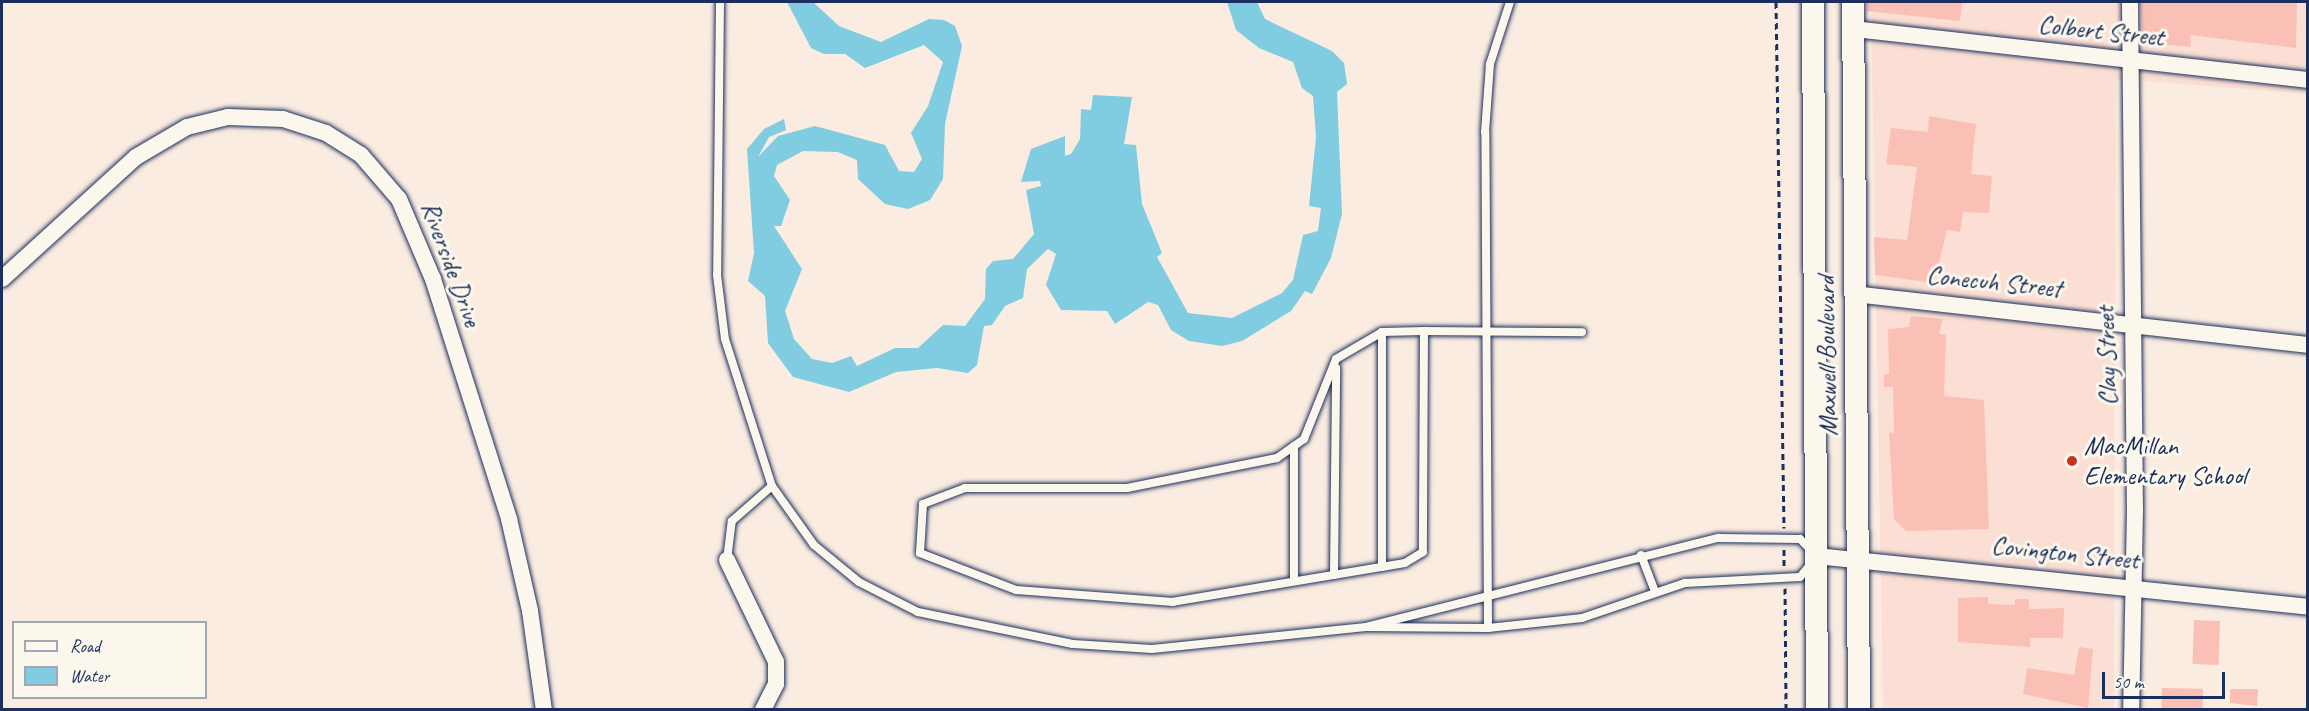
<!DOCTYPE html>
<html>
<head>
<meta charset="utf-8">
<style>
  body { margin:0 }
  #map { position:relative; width:2309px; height:711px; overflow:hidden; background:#fbece1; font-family:Caveat,sans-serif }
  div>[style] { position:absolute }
  .built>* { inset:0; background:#fbdfd4 }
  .water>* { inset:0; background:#80cce0 }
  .building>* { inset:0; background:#fbc0b5; transform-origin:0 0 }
  .path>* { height:3px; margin-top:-1.5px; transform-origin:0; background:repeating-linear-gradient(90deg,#1b2f5e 0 6px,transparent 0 10.5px) }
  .roads { filter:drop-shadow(0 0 2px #1b2f5e) drop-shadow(0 0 2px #1b2f5e) }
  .service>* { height:8px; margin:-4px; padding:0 4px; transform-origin:4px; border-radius:4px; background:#fbf7ec }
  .minor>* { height:16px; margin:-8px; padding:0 8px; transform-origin:8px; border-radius:8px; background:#fbf7ec }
  .secondary>* { height:22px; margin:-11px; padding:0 11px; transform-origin:11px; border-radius:11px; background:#fbf7ec }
  .dots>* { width:16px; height:16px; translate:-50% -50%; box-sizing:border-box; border:3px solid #fbf7ec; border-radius:50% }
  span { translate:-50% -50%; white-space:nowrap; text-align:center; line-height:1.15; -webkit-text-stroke:6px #fbf7ec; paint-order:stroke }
  .street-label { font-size:26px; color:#1b2f5e }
  .poi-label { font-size:26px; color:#1b2f5e }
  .left { translate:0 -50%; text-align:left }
  .frame { position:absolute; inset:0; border:3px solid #1b2f5e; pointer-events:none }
  .legend { position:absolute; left:12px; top:621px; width:195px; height:78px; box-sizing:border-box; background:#fbf7ec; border:2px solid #a1a7b3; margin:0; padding:8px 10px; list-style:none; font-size:18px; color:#1b2f5e }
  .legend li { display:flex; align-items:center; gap:12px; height:30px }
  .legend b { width:30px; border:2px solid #a1a7b3 }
  .scale { position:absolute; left:2102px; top:672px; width:123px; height:27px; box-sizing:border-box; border:3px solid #1b2f5e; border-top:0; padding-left:8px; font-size:18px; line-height:21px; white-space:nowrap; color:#1b2f5e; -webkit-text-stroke:4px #fbf7ec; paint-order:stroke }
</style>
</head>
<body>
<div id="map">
  <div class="built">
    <div style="clip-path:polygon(1871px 2px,2307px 2px,2307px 94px,2116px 79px,2114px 709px,1883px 709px)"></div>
  </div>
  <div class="water">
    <div style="clip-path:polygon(787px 2px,813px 2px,839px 26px,881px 42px,929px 19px,944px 20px,955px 26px,962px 46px,945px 124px,943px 179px,930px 200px,908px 209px,885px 204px,858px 179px,857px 160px,838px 152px,803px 151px,777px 165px,774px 176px,790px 200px,781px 226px,774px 226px,802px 269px,785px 311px,794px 339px,812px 359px,832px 363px,851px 356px,857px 366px,895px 348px,918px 348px,943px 325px,965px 326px,985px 299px,986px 269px,993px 261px,1013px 259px,1034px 234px,1026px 190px,1041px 186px,1040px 181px,1021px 182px,1031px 149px,1065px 136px,1065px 156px,1071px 154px,1080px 139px,1081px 109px,1091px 110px,1093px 95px,1132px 97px,1124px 144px,1136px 145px,1142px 204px,1162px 253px,1157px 257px,1188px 313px,1232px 318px,1282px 293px,1293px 280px,1303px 235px,1318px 231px,1321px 208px,1309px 206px,1316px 137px,1313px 96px,1302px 88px,1293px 62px,1259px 48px,1236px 30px,1227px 2px,1257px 2px,1265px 19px,1332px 51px,1344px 63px,1347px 84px,1337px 92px,1342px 214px,1331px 258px,1312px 294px,1305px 291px,1291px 311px,1242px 341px,1222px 346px,1189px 341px,1171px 330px,1158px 305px,1148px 302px,1115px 324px,1107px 311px,1061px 310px,1046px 285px,1056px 254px,1048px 249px,1027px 269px,1023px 298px,1005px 306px,992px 325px,984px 326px,977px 365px,968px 373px,937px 368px,896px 372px,849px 392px,793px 377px,768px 343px,765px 296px,748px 281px,754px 253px,747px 149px,764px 129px,784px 119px,786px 130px,769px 137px,758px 157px,778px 136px,815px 126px,885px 145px,899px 171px,914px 172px,922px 159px,911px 133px,928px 106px,943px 62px,924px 45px,865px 68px,845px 54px,824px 54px,811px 48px)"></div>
  </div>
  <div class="building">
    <div style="clip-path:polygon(1866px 2px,1962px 2px,1960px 21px,1867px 11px)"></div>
    <div style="clip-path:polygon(2140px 2px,2297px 2px,2296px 48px,2190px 35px,2191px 47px,2150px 43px,2143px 38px)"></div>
    <div style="clip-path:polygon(1929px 116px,1976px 124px,1971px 174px,1992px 176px,1989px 213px,1963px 212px,1960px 232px,1947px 230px,1934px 283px,1875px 275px,1874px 237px,1907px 240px,1917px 167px,1886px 164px,1891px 128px,1928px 132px)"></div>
    <div style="clip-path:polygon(1911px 316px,1943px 319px,1939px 334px,1946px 335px,1944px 396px,1984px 400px,1989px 529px,1906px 531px,1894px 519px,1889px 432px,1894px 433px,1893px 387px,1884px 387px,1884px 374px,1889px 374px,1888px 329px,1909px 327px)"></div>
    <div style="clip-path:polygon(1988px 597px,1988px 604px,2015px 605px,2015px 599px,2029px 599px,2029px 609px,2064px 608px,2063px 638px,2030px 638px,2030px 647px,1958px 642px,1958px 598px)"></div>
    <div style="left:2194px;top:620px;width:26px;height:44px;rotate:2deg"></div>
    <div style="clip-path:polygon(2079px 647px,2093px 649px,2088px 708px,2023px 694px,2027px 668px,2074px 675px)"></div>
    <div style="left:2162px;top:688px;width:41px;height:22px;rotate:1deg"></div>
    <div style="clip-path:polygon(2230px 689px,2258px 689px,2257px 706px,2230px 703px)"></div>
  </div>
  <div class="path">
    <div style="left:1776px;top:2px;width:526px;rotate:89.13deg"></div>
    <div style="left:1784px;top:549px;width:18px;rotate:90deg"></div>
    <div style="left:1785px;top:588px;width:122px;rotate:89.5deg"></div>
  </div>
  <div class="roads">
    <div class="service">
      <div style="left:720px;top:2px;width:273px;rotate:90.6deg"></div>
      <div style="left:717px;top:275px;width:64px;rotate:82.9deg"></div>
      <div style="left:725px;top:339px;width:154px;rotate:72.3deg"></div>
      <div style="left:1424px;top:331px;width:221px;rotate:90.3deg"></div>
      <div style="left:1423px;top:552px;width:21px;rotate:149deg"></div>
      <div style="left:1405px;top:563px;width:235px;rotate:170.5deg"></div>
      <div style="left:1173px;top:602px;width:157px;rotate:-175.6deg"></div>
      <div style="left:1016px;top:590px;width:103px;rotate:-158.9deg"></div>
      <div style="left:920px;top:553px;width:49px;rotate:-86.5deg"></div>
      <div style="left:923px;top:504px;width:45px;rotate:-20.9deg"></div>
      <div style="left:965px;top:488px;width:162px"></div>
      <div style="left:1127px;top:488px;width:153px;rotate:-11.3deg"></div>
      <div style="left:1277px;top:458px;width:33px;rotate:-35deg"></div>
      <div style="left:1304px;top:439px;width:86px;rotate:-68.2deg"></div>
      <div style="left:1336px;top:359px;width:53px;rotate:-30.4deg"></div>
      <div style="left:1382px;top:332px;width:42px;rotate:-1.4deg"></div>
      <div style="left:1424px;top:331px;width:158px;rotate:0.4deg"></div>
      <div style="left:1382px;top:332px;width:235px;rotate:90deg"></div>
      <div style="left:1294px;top:446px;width:135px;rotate:90deg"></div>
      <div style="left:1641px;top:555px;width:40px;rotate:69deg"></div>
      <div style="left:727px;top:560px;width:39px;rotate:-83deg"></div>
      <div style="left:732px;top:521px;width:53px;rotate:-41.2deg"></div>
      <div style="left:772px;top:486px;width:72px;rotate:54.6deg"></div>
      <div style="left:814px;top:545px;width:58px;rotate:39.4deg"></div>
      <div style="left:859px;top:582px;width:66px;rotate:27deg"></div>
      <div style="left:918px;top:612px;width:158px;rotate:11.7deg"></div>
      <div style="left:1073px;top:644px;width:79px;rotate:3.6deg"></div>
      <div style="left:1152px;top:649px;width:215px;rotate:-5.9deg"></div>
      <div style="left:1366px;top:627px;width:122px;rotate:0.5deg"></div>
      <div style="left:1488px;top:628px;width:95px;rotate:-6.1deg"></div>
      <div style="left:1582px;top:618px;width:109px;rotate:-18.8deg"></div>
      <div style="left:1685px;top:583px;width:115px;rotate:-3deg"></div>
      <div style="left:1800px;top:577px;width:17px;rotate:-50deg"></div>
      <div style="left:1334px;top:575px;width:207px;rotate:-89.4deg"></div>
      <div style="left:1366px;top:627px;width:364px;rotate:-14.2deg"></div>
      <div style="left:1719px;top:538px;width:81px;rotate:0.7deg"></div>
      <div style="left:1800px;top:539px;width:16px;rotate:45deg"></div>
      <div style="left:1488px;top:628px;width:496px;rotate:-90.3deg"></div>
      <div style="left:1485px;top:132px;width:68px;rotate:-85.8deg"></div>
      <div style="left:1490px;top:64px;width:65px;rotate:-72.1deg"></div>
    </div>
    <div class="minor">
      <div style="left:2130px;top:2px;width:508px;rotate:89.44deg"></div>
      <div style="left:2135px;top:510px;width:200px;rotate:91.1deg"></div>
      <div style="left:1854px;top:29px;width:457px;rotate:6.4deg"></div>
      <div style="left:2px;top:279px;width:181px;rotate:-42.3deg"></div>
      <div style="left:136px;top:157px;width:59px;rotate:-30.5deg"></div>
      <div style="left:187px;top:127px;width:42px;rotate:-13.7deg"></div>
      <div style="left:228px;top:117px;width:55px;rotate:2.1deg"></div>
      <div style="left:283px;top:119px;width:45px;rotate:18deg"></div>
      <div style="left:326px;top:133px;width:41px;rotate:32.2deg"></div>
      <div style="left:361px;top:155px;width:58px;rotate:49.2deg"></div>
      <div style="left:399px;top:199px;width:87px;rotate:67deg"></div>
      <div style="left:433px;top:279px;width:252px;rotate:72.4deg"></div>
      <div style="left:509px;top:519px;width:94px;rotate:77.1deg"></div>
      <div style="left:530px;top:611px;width:100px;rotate:82deg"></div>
      <div style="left:1854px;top:294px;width:457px;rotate:6.4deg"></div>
      <div style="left:1817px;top:556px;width:494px;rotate:5.9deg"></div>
      <div style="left:727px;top:560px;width:113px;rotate:64.3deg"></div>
      <div style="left:776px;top:662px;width:22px;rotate:90deg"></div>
      <div style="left:776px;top:684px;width:29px;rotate:117deg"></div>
    </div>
    <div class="secondary">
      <div style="left:1813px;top:2px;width:708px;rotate:89.68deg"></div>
      <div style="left:1853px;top:2px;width:708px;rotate:89.51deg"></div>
    </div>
  </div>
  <div class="dots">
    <div style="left:2072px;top:461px;background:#c8321e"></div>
  </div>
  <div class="street-label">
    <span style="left:2101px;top:31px;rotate:6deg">Colbert Street</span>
    <span style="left:451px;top:264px;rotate:70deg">Riverside Drive</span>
    <span style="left:1994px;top:282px;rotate:6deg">Conecuh Street</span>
    <span style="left:1827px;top:356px;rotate:-91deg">Maxwell Boulevard</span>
    <span style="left:2107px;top:356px;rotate:-92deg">Clay Street</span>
    <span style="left:2065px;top:553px;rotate:6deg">Covington Street</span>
  </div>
  <div class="poi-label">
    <span class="left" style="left:2084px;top:461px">MacMillan<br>Elementary School</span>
  </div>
  <div class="frame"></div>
  <ul class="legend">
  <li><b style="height:8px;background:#fbf7ec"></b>Road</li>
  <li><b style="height:16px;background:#80cce0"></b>Water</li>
  </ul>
  <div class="scale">50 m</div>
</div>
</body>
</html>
